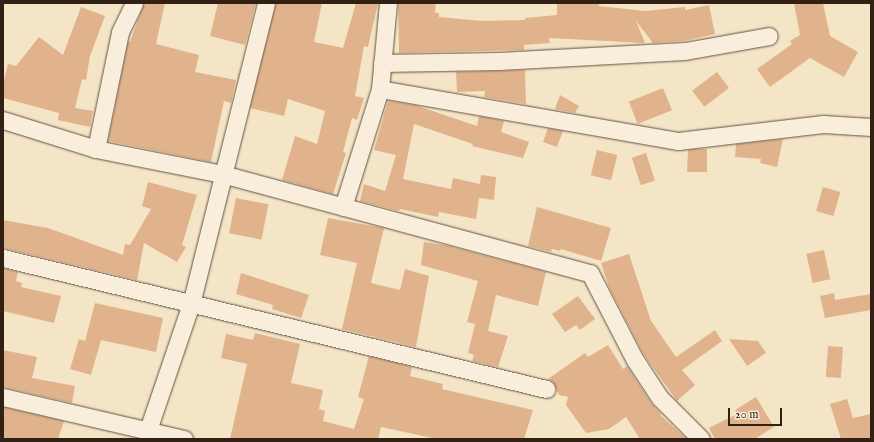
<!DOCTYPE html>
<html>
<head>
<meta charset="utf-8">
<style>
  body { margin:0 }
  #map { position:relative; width:874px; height:442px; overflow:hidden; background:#f4e5c7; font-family:"IM FELL English",serif }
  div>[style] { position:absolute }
  .building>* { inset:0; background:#e1b38d; transform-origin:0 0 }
  .roads { filter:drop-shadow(0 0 1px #625141) drop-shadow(0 0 1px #625141) }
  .street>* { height:17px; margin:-8.5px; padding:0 8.5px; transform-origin:8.5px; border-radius:8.5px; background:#f8eedb }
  span { translate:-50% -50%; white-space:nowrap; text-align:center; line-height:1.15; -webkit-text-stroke:3px #f8eedb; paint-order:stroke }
  .frame { position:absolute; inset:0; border:4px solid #322014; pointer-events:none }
  .scale { position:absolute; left:728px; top:408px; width:54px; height:18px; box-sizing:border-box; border:2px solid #322014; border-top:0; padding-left:5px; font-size:12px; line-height:14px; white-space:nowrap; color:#322014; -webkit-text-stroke:3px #f8eedb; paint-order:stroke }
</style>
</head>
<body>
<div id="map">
  <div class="building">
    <div style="clip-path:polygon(144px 3px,165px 3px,156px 44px,199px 55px,195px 72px,236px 80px,231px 103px,224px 101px,211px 162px,108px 141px,128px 41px,130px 42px)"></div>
    <div style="clip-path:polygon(218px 3px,256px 3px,245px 45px,210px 36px)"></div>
    <div style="clip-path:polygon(276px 3px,322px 3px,314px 42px,343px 48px,356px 3px,378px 3px,368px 47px,364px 46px,355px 96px,364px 98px,357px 120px,352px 118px,343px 152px,346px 153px,333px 194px,282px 180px,295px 136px,317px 144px,325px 111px,288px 99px,284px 116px,250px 108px)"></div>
    <div style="clip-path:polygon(398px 3px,436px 3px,435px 13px,439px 13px,439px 17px,482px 21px,525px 20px,525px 18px,557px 15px,557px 3px,599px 3px,599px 6px,645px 11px,685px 7px,685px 10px,709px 5px,715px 34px,684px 41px,653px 43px,636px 21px,645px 43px,549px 38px,550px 43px,524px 45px,524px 50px,399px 53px)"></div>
    <div style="clip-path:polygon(794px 3px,823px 3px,830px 36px,858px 52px,844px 77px,810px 58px,770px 87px,757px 69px,792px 44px,790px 41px,800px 35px)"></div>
    <div style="clip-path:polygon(81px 7px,105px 16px,90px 56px,86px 80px,82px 79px,75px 108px,93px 111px,90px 127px,58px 120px,59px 113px,3px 98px,3px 84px,8px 64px,16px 66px,39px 37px,63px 55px)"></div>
    <div style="clip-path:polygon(525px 70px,526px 104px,484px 97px,485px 91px,457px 92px,456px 72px)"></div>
    <div style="left:717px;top:72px;width:20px;height:31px;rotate:53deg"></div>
    <div style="left:663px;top:88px;width:24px;height:37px;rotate:68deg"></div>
    <div style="clip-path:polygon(560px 95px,579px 106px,575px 113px,555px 109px)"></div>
    <div style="clip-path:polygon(388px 101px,415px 105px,477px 126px,479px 116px,504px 121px,501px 132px,529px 142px,523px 158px,472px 146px,473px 144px,414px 124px,403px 179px,451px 189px,453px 178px,480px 184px,481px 175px,496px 177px,494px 200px,479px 198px,476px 219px,439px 212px,438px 217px,400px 209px,399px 211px,360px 201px,364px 184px,385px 191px,396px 155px,374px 150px)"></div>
    <div style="clip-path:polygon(548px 128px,563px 131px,557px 147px,543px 142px)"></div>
    <div style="clip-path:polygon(783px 139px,777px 167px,760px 163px,761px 159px,735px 157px,736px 144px)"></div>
    <div style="clip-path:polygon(695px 149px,707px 149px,707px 172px,687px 172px,688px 150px)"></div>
    <div style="left:597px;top:150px;width:21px;height:26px;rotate:14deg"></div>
    <div style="left:646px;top:153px;width:29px;height:15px;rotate:72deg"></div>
    <div style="clip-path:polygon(148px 182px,197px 195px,182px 245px,186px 247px,177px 262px,144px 243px,137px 280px,3px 248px,3px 220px,48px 228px,123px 255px,125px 244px,130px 245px,151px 209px,142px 206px)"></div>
    <div style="left:823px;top:187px;width:18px;height:25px;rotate:16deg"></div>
    <div style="left:236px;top:198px;width:33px;height:36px;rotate:11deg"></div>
    <div style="clip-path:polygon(537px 207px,611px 228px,601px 261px,561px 249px,560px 251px,552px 249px,551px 252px,528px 246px)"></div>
    <div style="clip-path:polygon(328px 218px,384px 228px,371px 283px,400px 290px,405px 269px,429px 276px,416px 347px,342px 329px,357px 263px,320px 255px)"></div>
    <div style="clip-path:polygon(424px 242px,445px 245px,546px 272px,538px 306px,496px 295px,488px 331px,508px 336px,498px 367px,472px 361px,474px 355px,468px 353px,475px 324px,467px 322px,478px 281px,421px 265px)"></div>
    <div style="left:824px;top:250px;width:30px;height:18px;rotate:78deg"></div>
    <div style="clip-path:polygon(629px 254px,651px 321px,676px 357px,715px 330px,722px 341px,682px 370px,695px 385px,677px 401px,644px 355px,609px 287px,601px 263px)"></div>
    <div style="clip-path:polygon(3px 268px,18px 272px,16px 281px,22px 283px,21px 287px,61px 296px,54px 323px,3px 311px)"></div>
    <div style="clip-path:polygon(241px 273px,309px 295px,301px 318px,272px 309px,273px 305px,236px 294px)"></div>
    <div style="clip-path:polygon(834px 293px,835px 300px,871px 294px,871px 310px,825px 318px,820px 296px)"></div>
    <div style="clip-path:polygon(578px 296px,595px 319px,580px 330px,576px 325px,565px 332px,552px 314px)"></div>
    <div style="clip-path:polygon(95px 303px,163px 318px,156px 352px,101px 340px,91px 375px,70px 369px,79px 339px,85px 341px)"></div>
    <div style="clip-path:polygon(255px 333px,300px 344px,291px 383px,323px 390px,319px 409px,325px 411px,323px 421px,354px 429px,364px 399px,358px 397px,369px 356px,412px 367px,410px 376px,443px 384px,442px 389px,533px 410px,524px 439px,437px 439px,381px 427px,378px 439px,230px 439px,247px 364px,221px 358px,226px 334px,253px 340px)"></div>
    <div style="clip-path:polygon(729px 339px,758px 341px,766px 353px,747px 366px)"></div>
    <div style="clip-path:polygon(608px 345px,623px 369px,627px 366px,652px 404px,661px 414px,660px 415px,687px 439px,640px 439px,626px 417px,609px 429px,586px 433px,566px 405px,568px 397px,559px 395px,553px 382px,548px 379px,585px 353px,588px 357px)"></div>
    <div style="left:828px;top:346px;width:15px;height:31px;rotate:4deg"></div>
    <div style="clip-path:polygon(3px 350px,37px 357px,32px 378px,75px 386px,72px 403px,3px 387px)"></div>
    <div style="clip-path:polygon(756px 397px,774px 427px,755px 439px,715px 439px,709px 428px,737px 414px,735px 410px)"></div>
    <div style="clip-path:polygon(847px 399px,853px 418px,871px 414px,871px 439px,841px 439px,830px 404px)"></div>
    <div style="clip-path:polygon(3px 407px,64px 421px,58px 439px,3px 439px)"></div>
  </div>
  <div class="roads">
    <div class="street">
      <div style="left:382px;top:63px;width:117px;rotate:-1deg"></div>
      <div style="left:499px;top:61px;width:186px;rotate:-3.1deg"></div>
      <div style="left:685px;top:51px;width:85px;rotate:-10.1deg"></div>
      <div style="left:380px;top:89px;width:303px;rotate:9.9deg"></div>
      <div style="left:678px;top:141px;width:146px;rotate:-6.7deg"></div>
      <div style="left:823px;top:124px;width:48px;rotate:3.6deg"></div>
      <div style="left:3px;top:120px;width:97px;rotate:17.3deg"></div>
      <div style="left:96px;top:149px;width:128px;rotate:11.2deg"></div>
      <div style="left:222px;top:174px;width:381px;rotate:15.1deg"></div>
      <div style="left:590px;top:273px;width:98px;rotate:62.7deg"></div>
      <div style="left:635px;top:360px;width:45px;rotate:56.7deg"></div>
      <div style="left:660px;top:398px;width:58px;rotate:45deg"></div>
      <div style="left:96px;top:149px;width:119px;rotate:-78.4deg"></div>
      <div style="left:120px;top:32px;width:32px;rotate:-64deg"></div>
      <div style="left:343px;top:207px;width:124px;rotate:-72.6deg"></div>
      <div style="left:380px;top:89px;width:86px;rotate:-84.7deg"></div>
      <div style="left:3px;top:258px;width:559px;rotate:13.56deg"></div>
      <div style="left:3px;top:397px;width:186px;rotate:13.1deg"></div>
      <div style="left:148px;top:430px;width:133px;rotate:-71.2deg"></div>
      <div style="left:191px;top:304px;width:310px;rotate:-76deg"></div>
    </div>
  </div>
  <div class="frame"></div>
  <div class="scale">20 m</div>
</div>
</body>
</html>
